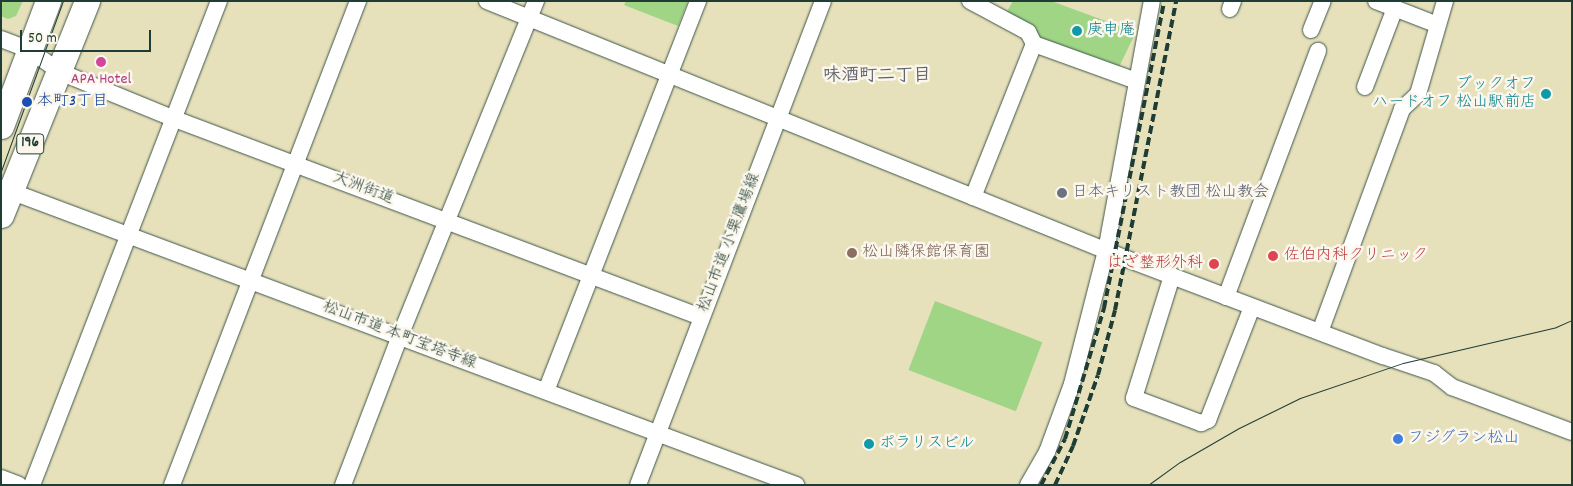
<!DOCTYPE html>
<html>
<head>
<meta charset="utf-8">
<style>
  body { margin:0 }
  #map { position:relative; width:1573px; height:486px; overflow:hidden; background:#e6e0bb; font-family:Dekko,"Klee One",sans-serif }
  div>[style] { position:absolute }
  .green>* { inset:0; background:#a0d586; transform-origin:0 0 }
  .roads { filter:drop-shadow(0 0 1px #3d5548) drop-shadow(0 0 1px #3d5548) }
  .minor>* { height:16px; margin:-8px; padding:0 8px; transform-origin:8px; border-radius:8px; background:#fff }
  .highway>* { height:25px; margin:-12.5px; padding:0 12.5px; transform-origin:12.5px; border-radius:12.5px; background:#fff }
  .tram>* { height:1px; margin:-0.5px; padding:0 0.5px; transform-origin:0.5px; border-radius:0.5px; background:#1f3d34 }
  .rail>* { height:4px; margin-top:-2px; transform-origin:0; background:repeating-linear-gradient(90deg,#1f3d34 0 8px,transparent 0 12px) }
  .dots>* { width:14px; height:14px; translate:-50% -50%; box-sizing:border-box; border:2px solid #fbf7ec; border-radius:50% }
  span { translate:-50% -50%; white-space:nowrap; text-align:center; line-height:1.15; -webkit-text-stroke:5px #fbf7ec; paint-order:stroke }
  .shield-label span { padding:1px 4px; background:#fbf7ec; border:1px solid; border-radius:4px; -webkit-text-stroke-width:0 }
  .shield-label { font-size:15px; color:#1f3d34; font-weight:700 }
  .culture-label { font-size:16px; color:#0d838f }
  .left { translate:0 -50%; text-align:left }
  .right { translate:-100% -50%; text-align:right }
  .hotel-label { font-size:16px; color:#b23c85 }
  .transit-label { font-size:16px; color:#164399 }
  .street-label { font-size:16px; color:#1f3d34 }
  .worship-label { font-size:16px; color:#5b616d }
  .education-label { font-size:16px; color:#785e54 }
  .health-label { font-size:16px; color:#be3a42 }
  .shop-label { font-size:16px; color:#366cbe }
  .neighbourhood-label { font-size:18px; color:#62646f; font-weight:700 }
  .frame { position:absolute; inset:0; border:2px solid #1f3d34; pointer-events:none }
  .scale { position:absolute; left:20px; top:30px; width:131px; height:22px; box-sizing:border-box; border:2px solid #1f3d34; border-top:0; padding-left:6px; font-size:15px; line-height:18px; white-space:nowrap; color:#1f3d34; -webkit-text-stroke:4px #fbf7ec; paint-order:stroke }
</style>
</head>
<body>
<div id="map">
  <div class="green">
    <div style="clip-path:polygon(6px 1px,23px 1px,16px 16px,8px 19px,1px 16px,1px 3px)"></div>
    <div style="clip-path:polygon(626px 1px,688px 1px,678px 26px,624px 5px)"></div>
    <div style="clip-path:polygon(1013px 1px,1051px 1px,1136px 32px,1119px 67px,1042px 40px,1035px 29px,1006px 13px)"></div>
    <div style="left:935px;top:301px;width:115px;height:74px;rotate:21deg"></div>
  </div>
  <div class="roads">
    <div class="minor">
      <div style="left:487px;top:1px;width:690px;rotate:21.96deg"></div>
      <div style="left:1127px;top:259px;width:274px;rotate:20.8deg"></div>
      <div style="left:1383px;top:356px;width:54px;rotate:18.4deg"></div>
      <div style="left:1434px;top:373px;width:23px;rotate:38deg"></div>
      <div style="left:1452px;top:387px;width:128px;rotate:20.6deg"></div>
      <div style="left:970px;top:1px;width:66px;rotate:28.1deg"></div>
      <div style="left:1028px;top:32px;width:13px;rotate:63deg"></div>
      <div style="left:1376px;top:1px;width:66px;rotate:21.2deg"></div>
      <div style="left:1230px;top:9px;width:9px;rotate:-69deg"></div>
      <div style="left:1311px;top:30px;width:31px;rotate:-68deg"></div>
      <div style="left:1px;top:39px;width:30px;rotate:21deg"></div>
      <div style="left:29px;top:50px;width:38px;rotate:35deg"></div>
      <div style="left:60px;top:72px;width:121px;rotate:22.3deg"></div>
      <div style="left:172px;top:118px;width:565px;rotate:20.62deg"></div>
      <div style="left:1365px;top:87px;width:85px;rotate:-69.2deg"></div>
      <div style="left:2px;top:188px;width:848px;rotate:20.51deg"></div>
      <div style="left:973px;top:197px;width:165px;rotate:-68.3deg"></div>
      <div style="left:1034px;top:44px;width:109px;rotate:19.9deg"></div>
      <div style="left:1172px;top:276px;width:128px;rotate:107.3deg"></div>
      <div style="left:1134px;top:398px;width:72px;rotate:20.5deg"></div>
      <div style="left:1201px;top:423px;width:8px;rotate:-23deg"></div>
      <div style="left:1208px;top:420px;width:121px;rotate:-68.7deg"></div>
      <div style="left:1226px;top:297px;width:263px;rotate:-69.5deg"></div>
      <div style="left:1320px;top:332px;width:238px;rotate:-69.8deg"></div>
      <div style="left:1402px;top:109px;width:22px;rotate:-43deg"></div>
      <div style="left:1418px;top:94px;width:97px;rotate:-73.8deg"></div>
      <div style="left:546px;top:391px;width:419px;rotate:-68.7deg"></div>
      <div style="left:1px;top:478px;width:19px;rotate:21deg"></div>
      <div style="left:32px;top:485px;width:519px;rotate:-68.88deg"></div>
      <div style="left:172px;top:485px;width:519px;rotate:-68.98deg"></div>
      <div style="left:343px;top:485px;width:160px;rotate:-69.1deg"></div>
      <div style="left:400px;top:336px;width:362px;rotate:-67.9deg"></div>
      <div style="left:638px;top:485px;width:518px;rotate:-69.08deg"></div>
      <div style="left:1028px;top:485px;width:38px;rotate:-60deg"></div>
      <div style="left:1047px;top:452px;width:72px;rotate:-69.8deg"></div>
      <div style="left:1072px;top:384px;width:137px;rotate:-75.7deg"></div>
      <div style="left:1106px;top:251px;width:254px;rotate:-79.6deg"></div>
    </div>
    <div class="highway">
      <div style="left:1px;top:126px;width:134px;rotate:-69.4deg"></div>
      <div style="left:1px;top:215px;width:231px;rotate:-68.1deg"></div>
    </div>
  </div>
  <div class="tram">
    <div style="left:1px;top:171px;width:181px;rotate:-70deg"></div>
    <div style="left:1148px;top:485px;width:39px;rotate:-36deg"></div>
    <div style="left:1180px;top:462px;width:68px;rotate:-30deg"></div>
    <div style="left:1239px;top:428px;width:68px;rotate:-26.2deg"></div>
    <div style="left:1300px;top:398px;width:109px;rotate:-18.8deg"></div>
    <div style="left:1403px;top:363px;width:157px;rotate:-13.2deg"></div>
    <div style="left:1556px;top:327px;width:17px;rotate:-24deg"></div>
  </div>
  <div class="rail">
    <div style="left:1041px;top:485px;width:52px;rotate:-62.4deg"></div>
    <div style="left:1065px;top:439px;width:137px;rotate:-73.4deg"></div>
    <div style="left:1104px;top:308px;width:313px;rotate:-78.9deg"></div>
    <div style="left:1055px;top:485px;width:43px;rotate:-65.2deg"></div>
    <div style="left:1073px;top:446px;width:75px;rotate:-70.6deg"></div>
    <div style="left:1098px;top:375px;width:67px;rotate:-75.3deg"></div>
    <div style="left:1115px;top:310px;width:315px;rotate:-78.8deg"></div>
  </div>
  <div class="dots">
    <div style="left:1077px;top:31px;background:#0f9aa8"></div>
    <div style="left:101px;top:62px;background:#d1479c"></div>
    <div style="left:1546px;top:94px;background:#0f9aa8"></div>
    <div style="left:27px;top:102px;background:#1a4fb4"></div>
    <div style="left:1062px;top:193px;background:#6b7280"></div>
    <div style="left:852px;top:253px;background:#8d6e63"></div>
    <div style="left:1273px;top:256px;background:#e0444e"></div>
    <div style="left:1214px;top:264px;background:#e0444e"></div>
    <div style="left:1398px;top:439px;background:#3f7fe0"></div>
    <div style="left:869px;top:444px;background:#0f9aa8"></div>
  </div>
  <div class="shield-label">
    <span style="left:30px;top:144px">196</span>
  </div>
  <div class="culture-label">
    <span class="left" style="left:1087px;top:31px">庚申庵</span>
    <span class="right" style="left:1536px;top:94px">ブックオフ<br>ハードオフ 松山駅前店</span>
    <span class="left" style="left:879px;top:444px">ポラリスビル</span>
  </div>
  <div class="hotel-label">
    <span style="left:101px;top:80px">APA Hotel</span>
  </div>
  <div class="transit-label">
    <span class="left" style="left:37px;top:102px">本町3丁目</span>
  </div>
  <div class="street-label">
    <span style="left:363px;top:189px;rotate:21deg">大洲街道</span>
    <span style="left:730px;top:243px;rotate:-69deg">松山市道 小栗鷹場線</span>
    <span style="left:399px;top:336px;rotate:21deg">松山市道 本町宝塔寺線</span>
  </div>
  <div class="worship-label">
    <span class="left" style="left:1072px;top:193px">日本キリスト教団 松山教会</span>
  </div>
  <div class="education-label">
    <span class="left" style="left:862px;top:253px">松山隣保館保育園</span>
  </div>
  <div class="health-label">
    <span class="left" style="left:1284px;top:256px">佐伯内科クリニック</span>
    <span class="right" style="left:1203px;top:264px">はざ整形外科</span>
  </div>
  <div class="shop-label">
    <span class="left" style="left:1408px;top:439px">フジグラン松山</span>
  </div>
  <div class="neighbourhood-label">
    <span style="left:877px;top:77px">味酒町二丁目</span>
  </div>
  <div class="frame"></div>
  <div class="scale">50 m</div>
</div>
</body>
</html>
